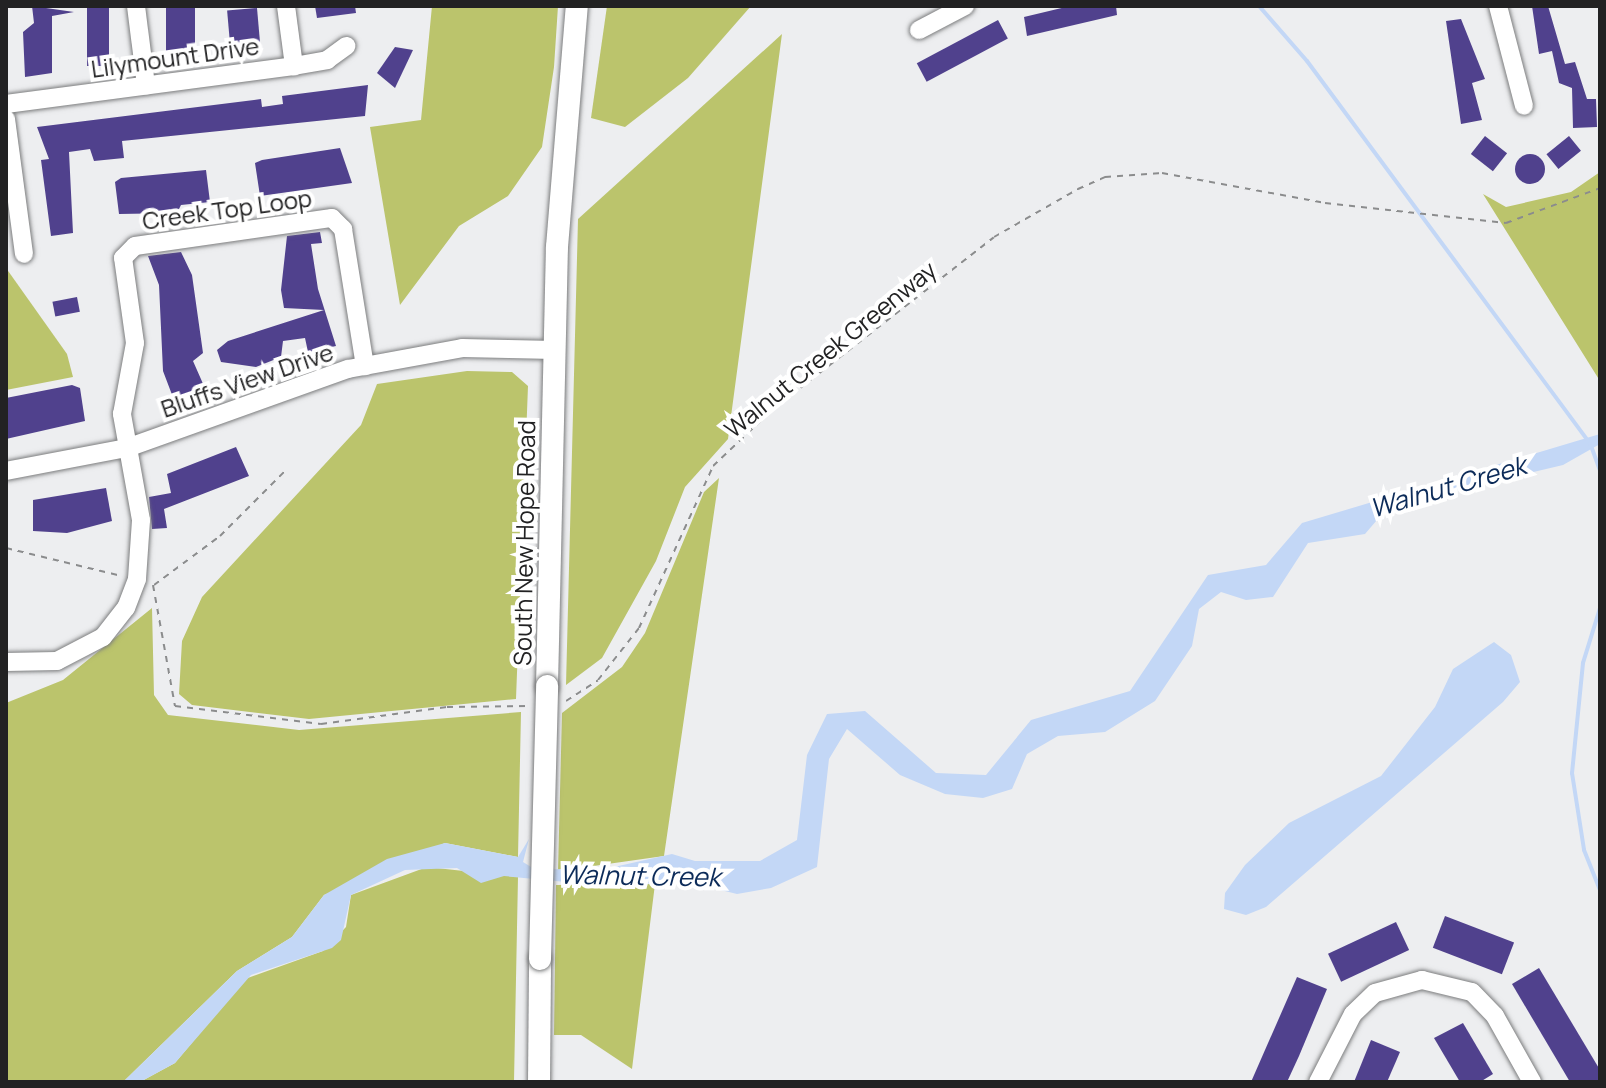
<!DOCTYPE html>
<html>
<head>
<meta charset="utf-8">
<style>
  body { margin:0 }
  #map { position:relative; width:1606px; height:1088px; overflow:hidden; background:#edeef0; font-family:Manrope,sans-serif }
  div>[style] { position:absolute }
  .green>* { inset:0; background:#bbc46c }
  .water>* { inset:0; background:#c3d7f6 }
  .stream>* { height:4px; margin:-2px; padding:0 2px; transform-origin:2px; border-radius:2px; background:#c3d7f6 }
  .building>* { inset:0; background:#50418d; transform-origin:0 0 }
  .round { border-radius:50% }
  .path>* { height:2px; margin-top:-1px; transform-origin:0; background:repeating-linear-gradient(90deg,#8b8c8d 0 6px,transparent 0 12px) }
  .roads { filter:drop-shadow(0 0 2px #7c7d7e) drop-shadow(0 0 2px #7c7d7e) }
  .minor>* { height:18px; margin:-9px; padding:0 9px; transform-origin:9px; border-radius:9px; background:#fff }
  .major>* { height:22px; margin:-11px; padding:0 11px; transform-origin:11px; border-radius:11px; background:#fff }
  .bridges { filter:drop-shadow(0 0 2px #7c7d7e) drop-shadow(0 0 2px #7c7d7e) }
  .major-bridge>* { height:22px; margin:-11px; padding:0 11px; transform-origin:11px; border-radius:11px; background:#fff }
  span { translate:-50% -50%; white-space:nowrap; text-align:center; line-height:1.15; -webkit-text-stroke:8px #fff; paint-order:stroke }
  .street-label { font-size:24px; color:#222223 }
  .water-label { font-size:26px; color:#0c2b59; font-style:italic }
  .frame { position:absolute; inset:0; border:8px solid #222223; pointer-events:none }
</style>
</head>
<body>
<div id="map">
  <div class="green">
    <div style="clip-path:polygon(432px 6px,558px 6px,554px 67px,542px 147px,508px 196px,459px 226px,400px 305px,370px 127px,421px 120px)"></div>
    <div style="clip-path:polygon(607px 6px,751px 6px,688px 78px,625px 127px,591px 118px)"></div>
    <div style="clip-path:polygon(782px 34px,728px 439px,685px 487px,656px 561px,602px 658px,566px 685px,578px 219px)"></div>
    <div style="clip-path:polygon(1600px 172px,1600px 381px,1483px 194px,1506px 207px,1571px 192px)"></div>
    <div style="clip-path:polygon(6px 268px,67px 354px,73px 377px,6px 390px)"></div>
    <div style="clip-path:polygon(467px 371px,512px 372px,528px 386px,516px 699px,309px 719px,192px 705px,179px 694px,182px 641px,202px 597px,361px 425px,377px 384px)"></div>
    <div style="clip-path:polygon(719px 478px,664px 856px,558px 871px,562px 713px,622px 667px,645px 633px,704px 492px)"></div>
    <div style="clip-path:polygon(152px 608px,154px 695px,168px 715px,299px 730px,521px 712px,518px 857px,445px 843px,324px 895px,292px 937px,237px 971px,123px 1082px,6px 1082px,6px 703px,63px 680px)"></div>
    <div style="clip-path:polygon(427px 867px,518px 877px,514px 1082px,140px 1082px,175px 1063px,245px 979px,323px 951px,346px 927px,351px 895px)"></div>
    <div style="clip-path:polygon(655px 884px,632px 1069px,581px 1035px,554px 1035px,556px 885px)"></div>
  </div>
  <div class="water">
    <div style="clip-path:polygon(1600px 434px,1600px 444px,1563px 465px,1389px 506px,1365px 534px,1308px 543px,1273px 597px,1246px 600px,1221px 592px,1199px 609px,1192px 646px,1155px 701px,1105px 732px,1058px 736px,1027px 754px,1012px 789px,983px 798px,945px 794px,900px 775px,847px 729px,829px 759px,817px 867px,771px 888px,737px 894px,684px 881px,608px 886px,504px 876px,481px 883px,457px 868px,405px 870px,351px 895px,341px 940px,332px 948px,251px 975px,175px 1063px,140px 1082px,123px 1082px,237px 971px,292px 937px,324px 895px,387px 859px,445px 843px,518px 857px,529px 839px,523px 862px,536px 870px,614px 867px,672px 854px,695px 861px,760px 861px,797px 840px,807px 755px,827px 714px,865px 711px,936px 773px,986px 775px,1031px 720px,1130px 691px,1208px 575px,1266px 565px,1302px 523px)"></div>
    <div style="clip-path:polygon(1494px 642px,1511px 655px,1520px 682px,1503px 702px,1266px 907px,1246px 915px,1224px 909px,1225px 893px,1245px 865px,1289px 823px,1381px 776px,1435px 707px,1453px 669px)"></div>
  </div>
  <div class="stream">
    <div style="left:1259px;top:6px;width:73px;rotate:48.9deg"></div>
    <div style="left:1307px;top:61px;width:475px;rotate:53.5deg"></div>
    <div style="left:1590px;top:443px;width:29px;rotate:70deg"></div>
    <div style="left:1600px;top:608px;width:58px;rotate:107.2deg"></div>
    <div style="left:1583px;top:663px;width:111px;rotate:95.7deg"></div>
    <div style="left:1572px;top:773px;width:78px;rotate:81.1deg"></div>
    <div style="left:1584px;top:850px;width:43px;rotate:68.2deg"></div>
  </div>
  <div class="building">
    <div style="clip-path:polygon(32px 6px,74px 12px,52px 16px,52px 73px,25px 77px,23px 32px,34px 23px)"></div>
    <div style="left:87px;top:6px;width:22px;height:60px"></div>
    <div style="left:166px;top:6px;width:29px;height:53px"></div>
    <div style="clip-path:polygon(315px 6px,355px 6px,356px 13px,317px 18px)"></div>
    <div style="clip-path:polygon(1070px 6px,1116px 6px,1117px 15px,1027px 36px,1024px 17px)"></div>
    <div style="clip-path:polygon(1532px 6px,1548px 6px,1565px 64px,1575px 62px,1587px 99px,1596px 99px,1597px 127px,1573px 128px,1572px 88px,1559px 83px,1552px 51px,1539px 54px)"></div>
    <div style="left:257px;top:8px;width:42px;height:30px;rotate:85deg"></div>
    <div style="clip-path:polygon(1461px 19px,1485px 79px,1472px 83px,1482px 120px,1461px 124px,1446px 21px)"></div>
    <div style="left:998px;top:20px;width:21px;height:92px;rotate:62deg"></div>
    <div style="clip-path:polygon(395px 47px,413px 50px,395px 88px,377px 73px)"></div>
    <div style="clip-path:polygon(368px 85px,365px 116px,122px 141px,124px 158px,94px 161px,90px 149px,69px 152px,73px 233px,51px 236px,41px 160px,49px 159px,37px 127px,261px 99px,262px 107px,283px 104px,282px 96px)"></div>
    <div style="left:1485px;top:136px;width:28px;height:23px;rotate:38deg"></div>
    <div style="left:1569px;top:136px;width:19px;height:29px;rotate:51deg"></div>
    <div style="clip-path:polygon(340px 148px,352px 183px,260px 196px,255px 163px,262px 160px)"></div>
    <div class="round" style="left:1515px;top:154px;width:30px;height:30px"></div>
    <div style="clip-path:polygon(206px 170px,210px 202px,181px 205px,177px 213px,119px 214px,115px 182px,121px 178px)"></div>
    <div style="clip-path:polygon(320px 232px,322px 243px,311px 244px,318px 289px,336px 346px,308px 352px,305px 338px,283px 341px,281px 357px,256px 367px,221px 362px,217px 350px,228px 341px,324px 310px,284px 308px,281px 290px,287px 236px)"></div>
    <div style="clip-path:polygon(181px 252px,192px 275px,203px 353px,193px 361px,204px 386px,174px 400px,163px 371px,159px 285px,148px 256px)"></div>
    <div style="left:77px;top:297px;width:15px;height:25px;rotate:79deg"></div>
    <div style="clip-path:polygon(72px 385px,80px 388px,85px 421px,6px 439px,6px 398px)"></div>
    <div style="clip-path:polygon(236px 447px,249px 476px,164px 509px,167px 528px,152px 529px,149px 497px,171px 493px,167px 474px)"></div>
    <div style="clip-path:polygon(106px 488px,112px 521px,67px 533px,33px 531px,33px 500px)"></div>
    <div style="left:1445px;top:916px;width:74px;height:34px;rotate:21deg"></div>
    <div style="left:1396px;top:922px;width:31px;height:75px;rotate:65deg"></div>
    <div style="clip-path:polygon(1539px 968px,1600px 1070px,1600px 1082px,1570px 1082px,1512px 984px)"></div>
    <div style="clip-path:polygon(1297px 977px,1327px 989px,1299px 1056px,1287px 1082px,1251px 1082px)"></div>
    <div style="clip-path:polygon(1463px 1023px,1493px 1074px,1480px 1082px,1460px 1082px,1434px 1038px)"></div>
    <div style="clip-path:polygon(1371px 1040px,1400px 1052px,1387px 1082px,1354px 1082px)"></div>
  </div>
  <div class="path">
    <div style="left:6px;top:548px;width:119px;rotate:13.6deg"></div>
    <div style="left:153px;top:585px;width:123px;rotate:79.7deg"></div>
    <div style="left:175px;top:706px;width:147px;rotate:7deg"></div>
    <div style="left:321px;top:724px;width:127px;rotate:-7.7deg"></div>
    <div style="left:447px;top:707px;width:82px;rotate:-0.7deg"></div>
    <div style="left:154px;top:585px;width:82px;rotate:-36.6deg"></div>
    <div style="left:220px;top:536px;width:91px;rotate:-45deg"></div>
    <div style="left:566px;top:701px;width:38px;rotate:-33deg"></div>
    <div style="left:598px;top:680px;width:66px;rotate:-51.7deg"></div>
    <div style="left:639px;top:628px;width:178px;rotate:-65.4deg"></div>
    <div style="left:713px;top:466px;width:81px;rotate:-43.5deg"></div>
    <div style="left:772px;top:410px;width:281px;rotate:-37.9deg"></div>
    <div style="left:994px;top:237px;width:97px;rotate:-29.7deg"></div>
    <div style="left:1078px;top:189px;width:30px;rotate:-24deg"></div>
    <div style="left:1105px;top:177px;width:57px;rotate:-4deg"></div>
    <div style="left:1162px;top:173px;width:166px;rotate:10.4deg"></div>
    <div style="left:1325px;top:203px;width:182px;rotate:6.3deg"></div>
    <div style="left:1506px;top:223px;width:100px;rotate:-20.4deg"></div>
  </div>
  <div class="roads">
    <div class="minor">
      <div style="left:136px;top:6px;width:80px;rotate:82.8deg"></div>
      <div style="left:286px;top:6px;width:61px;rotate:82.4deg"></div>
      <div style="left:1498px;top:6px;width:103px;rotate:75.4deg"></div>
      <div style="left:919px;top:30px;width:52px;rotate:-27.6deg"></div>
      <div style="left:6px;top:104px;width:290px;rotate:-7.5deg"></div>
      <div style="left:294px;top:66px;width:34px;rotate:-10deg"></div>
      <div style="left:327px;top:60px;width:24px;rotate:-36deg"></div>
      <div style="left:6px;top:119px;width:136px;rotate:82.4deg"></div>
      <div style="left:6px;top:471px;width:123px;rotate:-10.8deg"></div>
      <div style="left:127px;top:448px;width:235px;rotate:-19.7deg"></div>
      <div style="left:348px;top:369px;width:116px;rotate:-10.4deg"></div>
      <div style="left:462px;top:348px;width:93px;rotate:1.2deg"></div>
      <div style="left:6px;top:662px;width:51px;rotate:-1.1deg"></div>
      <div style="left:57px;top:661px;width:52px;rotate:-27.6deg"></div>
      <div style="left:103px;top:637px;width:37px;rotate:-52deg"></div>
      <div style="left:126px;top:608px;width:31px;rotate:-69deg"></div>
      <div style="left:137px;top:579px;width:59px;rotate:-86.1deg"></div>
      <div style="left:141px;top:520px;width:108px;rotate:-100.2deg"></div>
      <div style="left:122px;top:414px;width:72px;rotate:-79.6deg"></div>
      <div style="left:135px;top:343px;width:86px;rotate:-98deg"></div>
      <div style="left:123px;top:258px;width:17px;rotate:-45deg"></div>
      <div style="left:135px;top:246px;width:199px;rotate:-8.1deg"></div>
      <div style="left:332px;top:218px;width:16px;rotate:45deg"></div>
      <div style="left:343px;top:229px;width:139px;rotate:80.9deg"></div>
      <div style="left:1318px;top:1082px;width:76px;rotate:-62.8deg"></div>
      <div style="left:1353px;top:1014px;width:30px;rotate:-44deg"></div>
      <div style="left:1375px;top:993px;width:49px;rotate:-15.5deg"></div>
      <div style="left:1422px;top:980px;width:51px;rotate:13.5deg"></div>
      <div style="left:1472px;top:992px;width:33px;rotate:46deg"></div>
      <div style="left:1495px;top:1016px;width:76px;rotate:60.7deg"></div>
    </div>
    <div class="major">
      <div style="left:547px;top:686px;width:439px;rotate:-88.7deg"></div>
      <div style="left:557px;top:247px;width:242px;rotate:-85.3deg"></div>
      <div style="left:539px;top:1082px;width:123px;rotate:-89.5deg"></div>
    </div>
  </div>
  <div class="bridges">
    <div class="major-bridge">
      <div style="left:540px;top:959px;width:273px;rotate:-88.5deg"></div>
    </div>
  </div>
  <div class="street-label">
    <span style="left:175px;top:57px;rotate:-8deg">Lilymount Drive</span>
    <span style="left:227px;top:209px;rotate:-8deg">Creek Top Loop</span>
    <span style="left:830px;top:349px;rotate:-39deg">Walnut Creek Greenway</span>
    <span style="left:247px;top:380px;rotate:-19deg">Bluffs View Drive</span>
    <span style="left:524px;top:543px;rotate:-89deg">South New Hope Road</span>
  </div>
  <div class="water-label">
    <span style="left:1448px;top:487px;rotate:-16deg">Walnut Creek</span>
    <span style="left:640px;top:876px;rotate:1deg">Walnut Creek</span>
  </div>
  <div class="frame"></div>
</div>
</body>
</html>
